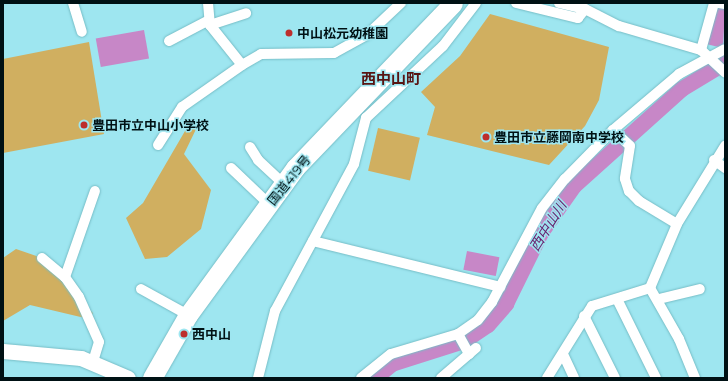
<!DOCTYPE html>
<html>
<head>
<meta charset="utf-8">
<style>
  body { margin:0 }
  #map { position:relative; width:728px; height:381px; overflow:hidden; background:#9ee6f0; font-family:Montserrat,"Noto Sans JP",sans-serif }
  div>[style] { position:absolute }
  .green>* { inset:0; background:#d0af60; transform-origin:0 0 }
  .water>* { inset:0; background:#c787c7; transform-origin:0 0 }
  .river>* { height:16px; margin:-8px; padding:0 8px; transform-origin:8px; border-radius:8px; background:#c787c7 }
  .roads { filter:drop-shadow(0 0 1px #76bdc6) drop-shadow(0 0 1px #76bdc6) }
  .street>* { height:10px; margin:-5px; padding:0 5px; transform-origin:5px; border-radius:5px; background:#fff }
  .secondary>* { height:15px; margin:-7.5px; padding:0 7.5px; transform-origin:7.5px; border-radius:7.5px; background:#fff }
  .highway>* { height:19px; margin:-9.5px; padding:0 9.5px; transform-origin:9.5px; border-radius:9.5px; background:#fff }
  .dots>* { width:11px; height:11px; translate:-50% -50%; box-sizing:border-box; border:2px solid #9ee6f0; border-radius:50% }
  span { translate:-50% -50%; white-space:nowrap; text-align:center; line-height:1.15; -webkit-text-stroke:3px #9ee6f0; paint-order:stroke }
  .poi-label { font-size:13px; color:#001114; font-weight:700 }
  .left { translate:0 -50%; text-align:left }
  .street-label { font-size:13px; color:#001114 }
  .water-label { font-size:14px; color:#691d6c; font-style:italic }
  .quarter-label { font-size:15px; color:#591412; font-weight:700 }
  .frame { position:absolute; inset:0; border:4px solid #001114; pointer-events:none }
</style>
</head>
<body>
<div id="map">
  <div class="green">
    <div style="clip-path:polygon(490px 14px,609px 47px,599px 100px,585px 126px,549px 165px,427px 135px,435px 107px,421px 92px,460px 56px)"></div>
    <div style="clip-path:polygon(89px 42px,104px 134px,3px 153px,3px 59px)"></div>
    <div style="clip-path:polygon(192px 119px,199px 123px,184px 154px,211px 190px,201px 229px,167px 257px,145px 259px,126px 218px,143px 203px)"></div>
    <div style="left:378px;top:128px;width:43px;height:44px;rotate:13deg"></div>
    <div style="clip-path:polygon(16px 249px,48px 260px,66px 287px,93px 313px,89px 319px,30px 305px,3px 321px,3px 258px)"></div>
  </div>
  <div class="water">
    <div style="clip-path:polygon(715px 6px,725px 8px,723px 48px,706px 44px)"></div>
    <div style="left:144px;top:30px;width:29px;height:49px;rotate:80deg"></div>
    <div style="left:467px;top:251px;width:33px;height:19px;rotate:11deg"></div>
  </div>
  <div class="river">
    <div style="left:375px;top:378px;width:22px;rotate:-39deg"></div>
    <div style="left:392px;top:364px;width:76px;rotate:-17.7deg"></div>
    <div style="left:464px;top:341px;width:29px;rotate:-34deg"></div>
    <div style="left:488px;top:325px;width:28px;rotate:-49deg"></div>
    <div style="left:506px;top:304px;width:79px;rotate:-63.8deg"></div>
    <div style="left:541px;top:233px;width:57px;rotate:-54.9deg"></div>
    <div style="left:574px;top:186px;width:145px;rotate:-41.9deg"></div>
    <div style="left:682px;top:89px;width:50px;rotate:-31.2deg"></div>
  </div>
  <div class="roads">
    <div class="street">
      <div style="left:73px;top:3px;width:30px;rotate:73deg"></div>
      <div style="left:208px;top:3px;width:22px;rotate:85deg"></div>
      <div style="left:210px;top:25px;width:51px;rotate:51.3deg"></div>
      <div style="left:516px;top:3px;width:64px;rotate:13.6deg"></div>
      <div style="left:578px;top:18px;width:11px;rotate:-52deg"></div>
      <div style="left:559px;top:3px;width:27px;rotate:13deg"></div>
      <div style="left:585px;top:9px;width:38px;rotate:27deg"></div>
      <div style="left:619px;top:26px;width:85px;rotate:16.3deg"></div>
      <div style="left:701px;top:50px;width:33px;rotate:43deg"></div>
      <div style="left:719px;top:3px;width:6px;rotate:9deg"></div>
      <div style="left:210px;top:25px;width:38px;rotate:-18deg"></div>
      <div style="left:169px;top:41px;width:45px;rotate:-27.7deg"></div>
      <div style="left:701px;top:50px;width:49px;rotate:-74.5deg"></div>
      <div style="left:613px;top:130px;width:23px;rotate:43deg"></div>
      <div style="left:630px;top:146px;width:33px;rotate:99deg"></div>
      <div style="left:625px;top:179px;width:13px;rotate:72deg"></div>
      <div style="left:629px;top:191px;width:14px;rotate:45deg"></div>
      <div style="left:639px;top:201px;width:44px;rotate:31.2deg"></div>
      <div style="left:158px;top:145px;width:45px;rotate:-57.7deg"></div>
      <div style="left:182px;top:107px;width:73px;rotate:-35deg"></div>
      <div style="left:242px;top:65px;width:22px;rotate:-30deg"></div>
      <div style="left:261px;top:54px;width:73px;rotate:-0.8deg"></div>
      <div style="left:334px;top:53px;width:38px;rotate:-29deg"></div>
      <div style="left:367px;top:35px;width:47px;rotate:-43.3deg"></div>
      <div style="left:250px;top:147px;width:15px;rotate:58deg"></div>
      <div style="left:258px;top:160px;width:35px;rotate:43deg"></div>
      <div style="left:714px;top:160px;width:14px;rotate:36deg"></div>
      <div style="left:231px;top:168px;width:52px;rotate:43.5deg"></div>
      <div style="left:313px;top:241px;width:193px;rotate:13.8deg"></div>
      <div style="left:42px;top:258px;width:30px;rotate:40deg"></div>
      <div style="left:65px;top:277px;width:24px;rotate:55deg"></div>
      <div style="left:79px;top:297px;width:49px;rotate:66deg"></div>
      <div style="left:99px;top:342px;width:21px;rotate:107deg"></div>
      <div style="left:65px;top:277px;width:91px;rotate:-70.8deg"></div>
      <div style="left:141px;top:289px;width:54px;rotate:29deg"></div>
      <div style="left:617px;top:299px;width:88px;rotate:63.7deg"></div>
      <div style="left:659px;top:299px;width:42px;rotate:-13.7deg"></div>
      <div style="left:584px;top:316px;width:69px;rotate:63.4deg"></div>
      <div style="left:458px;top:334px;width:23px;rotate:61deg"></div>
      <div style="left:563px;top:354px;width:26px;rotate:65deg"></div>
      <div style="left:258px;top:378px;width:69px;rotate:-75.8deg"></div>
      <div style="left:275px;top:311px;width:167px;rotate:-61.7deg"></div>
      <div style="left:354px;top:164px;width:48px;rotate:-75.4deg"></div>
      <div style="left:366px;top:118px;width:105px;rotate:-43.1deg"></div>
      <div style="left:443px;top:46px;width:54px;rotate:-52.5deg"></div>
      <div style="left:361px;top:378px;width:38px;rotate:-39deg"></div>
      <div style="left:391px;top:354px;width:70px;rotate:-16.6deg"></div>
      <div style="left:458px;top:334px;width:24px;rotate:-35deg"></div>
      <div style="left:478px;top:320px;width:23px;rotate:-52deg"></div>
      <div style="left:492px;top:302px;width:106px;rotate:-62deg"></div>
      <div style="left:542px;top:208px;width:37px;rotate:-52deg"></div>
      <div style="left:565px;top:179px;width:69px;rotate:-45.6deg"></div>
      <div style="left:613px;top:130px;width:87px;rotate:-40.3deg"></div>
      <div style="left:679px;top:74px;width:52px;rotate:-28.5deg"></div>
      <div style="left:441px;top:378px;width:46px;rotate:-40.6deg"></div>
      <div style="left:547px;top:378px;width:85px;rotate:-58deg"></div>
      <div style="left:592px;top:306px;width:61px;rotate:-17.2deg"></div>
      <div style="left:695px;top:378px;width:42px;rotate:-112.3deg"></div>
      <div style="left:679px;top:339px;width:59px;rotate:-119.6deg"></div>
      <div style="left:650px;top:288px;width:69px;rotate:-67.1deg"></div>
      <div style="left:677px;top:224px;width:92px;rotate:-58.4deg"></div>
    </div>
    <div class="secondary">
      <div style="left:3px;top:351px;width:78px;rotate:5.1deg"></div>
      <div style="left:81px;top:358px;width:51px;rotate:23.1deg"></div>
    </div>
    <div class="highway">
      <div style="left:152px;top:378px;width:73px;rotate:-60.3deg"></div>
      <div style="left:188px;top:315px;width:182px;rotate:-53.9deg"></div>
      <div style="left:295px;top:168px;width:228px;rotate:-46.2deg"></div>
    </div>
  </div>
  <div class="dots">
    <div style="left:289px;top:33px;background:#bd2e2c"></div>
    <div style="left:84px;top:125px;background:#bd2e2c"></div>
    <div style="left:486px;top:137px;background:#bd2e2c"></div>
    <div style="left:184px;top:334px;background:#bd2e2c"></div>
  </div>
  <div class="poi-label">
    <span class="left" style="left:297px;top:33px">中山松元幼稚園</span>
    <span class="left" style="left:92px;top:125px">豊田市立中山小学校</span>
    <span class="left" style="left:494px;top:137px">豊田市立藤岡南中学校</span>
    <span class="left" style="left:192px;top:334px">西中山</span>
  </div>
  <div class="street-label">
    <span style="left:289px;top:180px;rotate:-51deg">国道419号</span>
  </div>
  <div class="water-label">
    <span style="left:548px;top:226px;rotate:-58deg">西中山川</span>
  </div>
  <div class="quarter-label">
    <span style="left:391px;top:79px">西中山町</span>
  </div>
  <div class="frame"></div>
</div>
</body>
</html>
